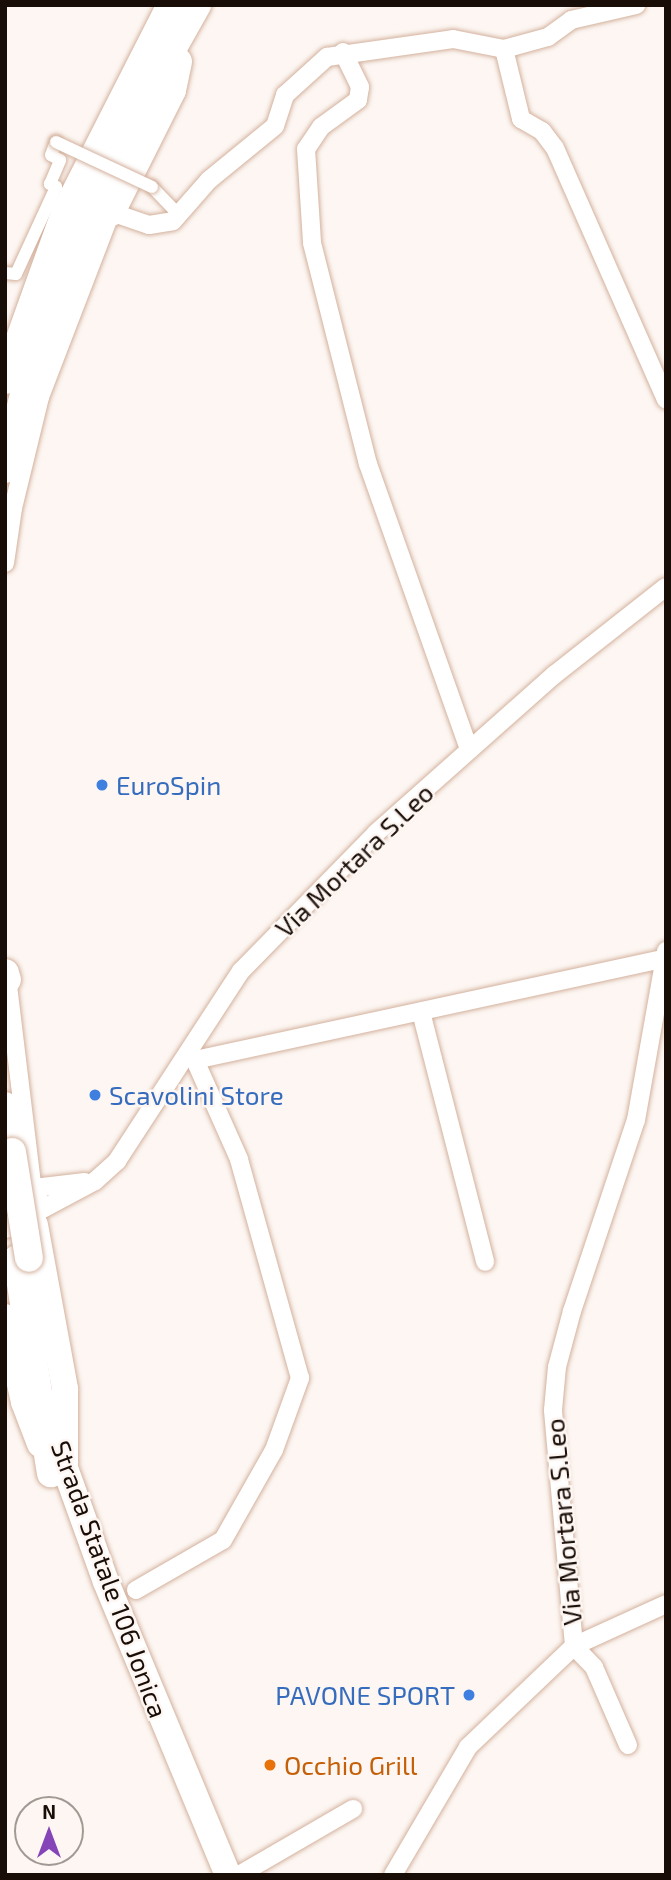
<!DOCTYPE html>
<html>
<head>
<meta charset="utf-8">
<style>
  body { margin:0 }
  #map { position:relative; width:671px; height:1880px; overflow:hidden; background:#fdf6f2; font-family:"Exo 2",sans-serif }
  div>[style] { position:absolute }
  .roads { filter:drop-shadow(0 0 2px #d3b19d) drop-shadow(0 0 2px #d3b19d) }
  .pedestrian>* { height:12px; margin:-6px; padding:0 6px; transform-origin:6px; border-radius:6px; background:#fff }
  .minor>* { height:18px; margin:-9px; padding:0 9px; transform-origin:9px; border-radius:9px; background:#fff }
  .tertiary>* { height:21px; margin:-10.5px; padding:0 10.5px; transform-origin:10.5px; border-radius:10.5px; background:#fff }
  .primary>* { height:26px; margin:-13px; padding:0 13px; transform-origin:13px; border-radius:13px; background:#fff }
  .trunk>* { height:28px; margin:-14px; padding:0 14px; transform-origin:14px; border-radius:14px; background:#fff }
  .bridges { filter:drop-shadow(0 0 2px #d3b19d) drop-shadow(0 0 2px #d3b19d) }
  .pedestrian-bridge>* { height:12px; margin:-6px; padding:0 6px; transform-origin:6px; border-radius:6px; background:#fff }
  .trunk-bridge>* { height:28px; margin:-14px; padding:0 14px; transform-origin:14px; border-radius:14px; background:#fff }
  .dots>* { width:19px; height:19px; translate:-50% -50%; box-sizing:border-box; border:4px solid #fdf6f2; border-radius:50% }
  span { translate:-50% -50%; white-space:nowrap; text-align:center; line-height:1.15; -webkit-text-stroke:5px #fdf6f2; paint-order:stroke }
  .shop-label { font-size:26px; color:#366cbe }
  .left { translate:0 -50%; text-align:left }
  .right { translate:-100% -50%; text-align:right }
  .street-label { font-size:26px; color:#190d07 }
  .food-label { font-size:26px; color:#c56008 }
  .frame { position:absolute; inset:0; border:7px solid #190d07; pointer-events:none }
  .north { position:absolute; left:14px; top:1796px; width:70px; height:70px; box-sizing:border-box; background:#fdf6f2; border:2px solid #a29994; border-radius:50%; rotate:0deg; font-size:19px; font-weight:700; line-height:28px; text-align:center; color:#190d07 }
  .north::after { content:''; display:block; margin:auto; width:24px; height:32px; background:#8544b8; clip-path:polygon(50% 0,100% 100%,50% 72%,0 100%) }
</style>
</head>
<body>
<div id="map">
  <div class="roads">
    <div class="pedestrian">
      <div style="left:152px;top:187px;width:40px;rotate:46deg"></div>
      <div style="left:5px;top:273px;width:11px;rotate:5deg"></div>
      <div style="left:16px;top:274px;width:96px;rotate:-65.3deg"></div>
      <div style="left:56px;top:187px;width:7px;rotate:-153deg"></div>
      <div style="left:50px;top:184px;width:26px;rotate:-67deg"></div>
      <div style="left:60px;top:160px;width:10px;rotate:-151deg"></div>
      <div style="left:51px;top:155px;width:14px;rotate:-69deg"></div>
    </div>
    <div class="minor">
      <div style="left:504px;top:49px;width:72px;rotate:76.3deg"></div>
      <div style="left:521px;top:119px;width:24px;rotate:30deg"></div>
      <div style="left:542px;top:131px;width:21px;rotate:53deg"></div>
      <div style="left:555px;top:148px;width:275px;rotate:66.2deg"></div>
      <div style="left:343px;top:52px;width:39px;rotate:64deg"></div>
      <div style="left:360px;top:87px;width:13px;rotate:99deg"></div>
      <div style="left:358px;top:100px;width:46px;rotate:143.9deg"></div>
      <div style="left:321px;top:127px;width:27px;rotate:124deg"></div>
      <div style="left:306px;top:149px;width:94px;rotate:86.3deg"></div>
      <div style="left:312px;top:243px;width:228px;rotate:75.8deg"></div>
      <div style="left:368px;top:464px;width:303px;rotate:70.5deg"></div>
      <div style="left:5px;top:563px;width:56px;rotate:-81.7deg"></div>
      <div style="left:13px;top:508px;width:114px;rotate:-76.3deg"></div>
      <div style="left:40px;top:397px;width:198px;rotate:-69deg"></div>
      <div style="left:111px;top:212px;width:40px;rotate:18.9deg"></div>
      <div style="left:149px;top:225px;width:24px;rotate:-9deg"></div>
      <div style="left:173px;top:221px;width:55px;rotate:-48.7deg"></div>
      <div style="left:209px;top:180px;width:85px;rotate:-39.3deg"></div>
      <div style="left:275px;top:126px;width:33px;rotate:-72deg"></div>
      <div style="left:285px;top:95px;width:57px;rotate:-42.1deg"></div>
      <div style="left:327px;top:57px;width:127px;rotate:-8.1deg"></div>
      <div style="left:453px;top:39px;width:52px;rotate:11.1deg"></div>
      <div style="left:504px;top:49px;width:46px;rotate:-15.3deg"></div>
      <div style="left:548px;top:37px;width:29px;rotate:-36deg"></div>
      <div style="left:571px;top:20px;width:67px;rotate:-13deg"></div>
      <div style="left:6px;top:969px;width:218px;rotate:83.1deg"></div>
      <div style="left:421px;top:1012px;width:258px;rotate:75.6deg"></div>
      <div style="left:188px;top:1055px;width:9px;rotate:36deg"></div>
      <div style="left:195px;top:1060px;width:478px;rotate:-12.2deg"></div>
      <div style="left:662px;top:959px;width:10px;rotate:84deg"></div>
      <div style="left:34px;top:1188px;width:51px;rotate:-6.7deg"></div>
      <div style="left:35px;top:1213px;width:68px;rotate:-28.1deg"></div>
      <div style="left:95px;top:1181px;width:30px;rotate:-42deg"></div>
      <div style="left:117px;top:1161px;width:227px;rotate:-56.9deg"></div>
      <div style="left:241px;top:971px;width:193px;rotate:-45.6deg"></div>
      <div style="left:376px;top:833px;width:238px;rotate:-41.6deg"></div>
      <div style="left:554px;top:675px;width:142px;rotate:-38.2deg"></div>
      <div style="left:136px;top:1590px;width:100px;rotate:-29.9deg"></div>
      <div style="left:223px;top:1540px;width:103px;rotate:-60.5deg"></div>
      <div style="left:274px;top:1450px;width:77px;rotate:-70.1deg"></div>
      <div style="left:300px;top:1378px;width:227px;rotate:-105.6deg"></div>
      <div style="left:239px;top:1159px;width:108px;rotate:-114deg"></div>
      <div style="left:628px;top:1745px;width:85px;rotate:-113.6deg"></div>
      <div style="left:594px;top:1667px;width:29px;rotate:-134deg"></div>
      <div style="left:574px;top:1646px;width:237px;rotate:-95.1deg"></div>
      <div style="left:553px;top:1410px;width:43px;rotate:-84.7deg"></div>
      <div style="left:557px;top:1367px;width:58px;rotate:-75deg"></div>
      <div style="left:572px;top:1311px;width:201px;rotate:-71.5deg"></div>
      <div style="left:636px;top:1120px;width:172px;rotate:-79.9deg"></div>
      <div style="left:239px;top:1875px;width:132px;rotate:-30.1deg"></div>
      <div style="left:393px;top:1875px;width:148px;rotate:-59.6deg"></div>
      <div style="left:468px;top:1747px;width:146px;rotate:-43.6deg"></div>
      <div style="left:574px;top:1646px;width:101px;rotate:-24.5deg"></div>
    </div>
    <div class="tertiary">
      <div style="left:5px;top:1227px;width:26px;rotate:-16deg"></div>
      <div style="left:30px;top:1220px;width:21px;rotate:-71deg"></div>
      <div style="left:37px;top:1200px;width:22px;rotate:-117deg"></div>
      <div style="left:27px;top:1180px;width:21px;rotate:-166deg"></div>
    </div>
    <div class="primary">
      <div style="left:35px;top:1225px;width:167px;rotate:79.6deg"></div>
      <div style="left:65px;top:1389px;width:79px;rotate:90deg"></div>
      <div style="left:65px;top:1468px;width:121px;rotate:70.2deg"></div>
      <div style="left:106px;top:1582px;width:317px;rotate:67.4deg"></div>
      <div style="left:5px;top:1317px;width:87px;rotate:77.4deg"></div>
      <div style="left:24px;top:1402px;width:45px;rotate:69.1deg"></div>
    </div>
    <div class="trunk">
      <div style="left:111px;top:212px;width:136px;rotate:-63.4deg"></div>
      <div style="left:172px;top:90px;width:29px;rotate:-78deg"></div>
      <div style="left:5px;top:380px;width:177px;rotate:-70.2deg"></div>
      <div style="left:65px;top:213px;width:233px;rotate:-63deg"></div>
      <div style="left:5px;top:469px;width:101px;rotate:-75.7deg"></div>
      <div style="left:30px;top:371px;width:161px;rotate:-70deg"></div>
      <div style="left:85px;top:220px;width:106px;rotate:-64.9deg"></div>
      <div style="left:130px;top:124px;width:137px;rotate:-60.6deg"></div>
      <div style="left:5px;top:973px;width:7px;rotate:74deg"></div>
      <div style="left:5px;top:1106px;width:47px;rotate:81.3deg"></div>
      <div style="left:17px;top:1259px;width:217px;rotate:81deg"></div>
    </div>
  </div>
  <div class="bridges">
    <div class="pedestrian-bridge">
      <div style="left:56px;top:142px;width:106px;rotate:25.1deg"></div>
    </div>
    <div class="trunk-bridge">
      <div style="left:12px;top:1152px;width:107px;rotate:80.9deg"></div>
    </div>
  </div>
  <div class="dots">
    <div style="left:102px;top:785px;background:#3f7fe0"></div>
    <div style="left:95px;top:1095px;background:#3f7fe0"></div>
    <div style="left:469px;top:1695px;background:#3f7fe0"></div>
    <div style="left:270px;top:1765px;background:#e8710a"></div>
  </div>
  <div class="shop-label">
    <span class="left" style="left:116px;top:785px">EuroSpin</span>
    <span class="left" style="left:109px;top:1095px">Scavolini Store</span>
    <span class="right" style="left:455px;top:1695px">PAVONE SPORT</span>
  </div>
  <div class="street-label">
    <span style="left:354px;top:860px;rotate:-44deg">Via Mortara S.Leo</span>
    <span style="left:563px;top:1522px;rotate:-95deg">Via Mortara S.Leo</span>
    <span style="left:110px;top:1579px;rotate:70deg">Strada Statale 106 Jonica</span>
  </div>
  <div class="food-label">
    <span class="left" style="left:284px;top:1765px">Occhio Grill</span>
  </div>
  <div class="frame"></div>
  <div class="north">N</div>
</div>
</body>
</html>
